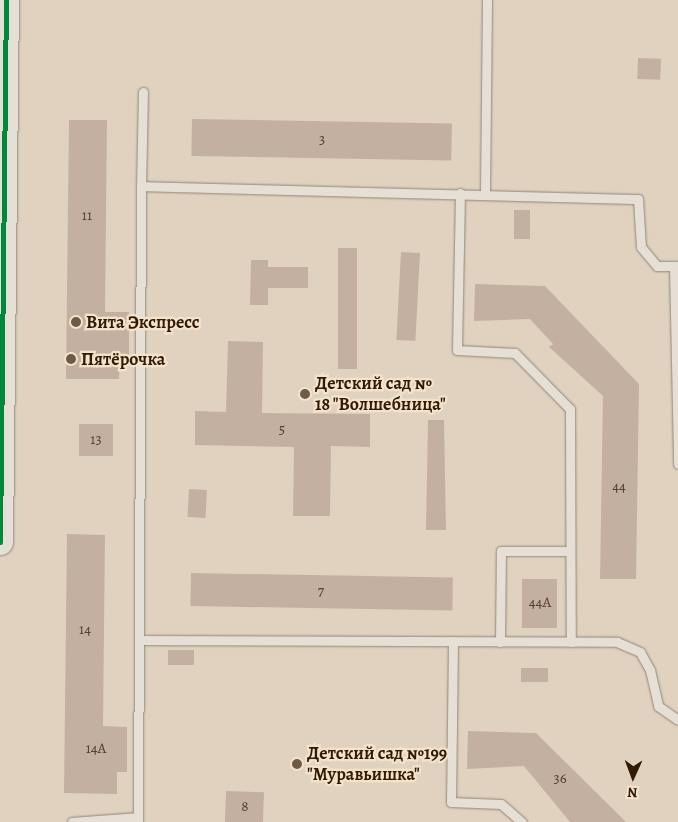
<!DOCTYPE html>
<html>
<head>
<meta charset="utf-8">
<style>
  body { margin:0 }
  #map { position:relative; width:678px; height:822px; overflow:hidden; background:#e0d2bf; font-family:Alegreya,serif }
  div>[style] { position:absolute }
  .building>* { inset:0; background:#c4b0a1; transform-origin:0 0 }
  .roads { filter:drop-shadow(0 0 1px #918679) drop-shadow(0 0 1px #918679) }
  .lane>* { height:9px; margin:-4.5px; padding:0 4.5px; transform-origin:4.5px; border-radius:4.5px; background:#e6dfd5 }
  .secondary>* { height:25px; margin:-12.5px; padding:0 12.5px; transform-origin:12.5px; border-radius:12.5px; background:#e6dfd5 }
  .cycleway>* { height:5px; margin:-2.5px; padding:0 2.5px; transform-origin:2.5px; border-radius:2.5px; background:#00873e }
  .dots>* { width:14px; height:14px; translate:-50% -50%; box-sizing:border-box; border:2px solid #f4e3cc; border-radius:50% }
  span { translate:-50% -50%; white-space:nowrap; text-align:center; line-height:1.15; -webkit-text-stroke:4.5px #f4e3cc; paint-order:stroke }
  .number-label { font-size:15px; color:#56402b }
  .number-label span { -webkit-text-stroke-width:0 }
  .poi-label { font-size:18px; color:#321a04; font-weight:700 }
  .left { translate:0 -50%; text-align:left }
  .north { position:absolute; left:608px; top:752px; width:50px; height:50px; -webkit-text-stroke:4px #f4e3cc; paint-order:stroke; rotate:182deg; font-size:14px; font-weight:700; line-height:20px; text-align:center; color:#321a04 }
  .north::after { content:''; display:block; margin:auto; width:18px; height:22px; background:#321a04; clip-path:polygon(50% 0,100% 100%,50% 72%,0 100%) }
</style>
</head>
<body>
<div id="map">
  <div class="building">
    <div style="left:638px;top:58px;width:23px;height:21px;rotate:2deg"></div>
    <div style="left:192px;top:119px;width:260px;height:37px;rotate:1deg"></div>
    <div style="clip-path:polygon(69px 120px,107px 120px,105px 312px,129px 312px,129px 358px,120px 358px,119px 379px,66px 379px)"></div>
    <div style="left:514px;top:210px;width:16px;height:29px"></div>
    <div style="left:338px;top:248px;width:19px;height:121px"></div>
    <div style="left:401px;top:252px;width:19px;height:88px;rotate:3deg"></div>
    <div style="clip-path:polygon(251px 260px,268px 260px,268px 267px,308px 267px,308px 288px,268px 288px,268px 305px,250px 305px)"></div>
    <div style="clip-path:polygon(475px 284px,545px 286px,639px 384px,636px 579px,600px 579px,603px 396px,549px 347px,553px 344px,530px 319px,474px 321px)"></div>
    <div style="clip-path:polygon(228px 341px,263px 342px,262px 413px,370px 414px,370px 447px,331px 446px,330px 516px,293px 516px,294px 447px,195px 445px,195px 411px,226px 412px)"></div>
    <div style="clip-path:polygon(428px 420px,444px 420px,446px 530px,426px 530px)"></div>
    <div style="left:79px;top:424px;width:34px;height:32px"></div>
    <div style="left:189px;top:489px;width:18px;height:28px;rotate:3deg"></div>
    <div style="clip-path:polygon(67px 534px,105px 535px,103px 726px,127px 727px,127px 772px,117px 772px,117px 794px,64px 793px)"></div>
    <div style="left:191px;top:573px;width:262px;height:33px;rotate:1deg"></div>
    <div style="left:522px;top:579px;width:35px;height:49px"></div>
    <div style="left:168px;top:650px;width:26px;height:15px"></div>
    <div style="left:521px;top:668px;width:27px;height:14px"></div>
    <div style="clip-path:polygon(468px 731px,536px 733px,626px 822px,570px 822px,524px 766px,467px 769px)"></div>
    <div style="left:226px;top:791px;width:38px;height:31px;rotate:2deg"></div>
  </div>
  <div class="roads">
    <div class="lane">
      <div style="left:143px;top:92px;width:94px;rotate:91.2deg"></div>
      <div style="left:141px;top:186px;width:497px;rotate:1.5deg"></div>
      <div style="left:638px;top:199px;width:48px;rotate:86.4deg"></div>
      <div style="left:641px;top:247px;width:25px;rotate:50deg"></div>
      <div style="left:657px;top:266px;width:21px"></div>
      <div style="left:460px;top:193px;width:157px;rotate:91.1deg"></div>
      <div style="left:457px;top:350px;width:58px;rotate:3deg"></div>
      <div style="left:515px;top:353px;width:78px;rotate:45.5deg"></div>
      <div style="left:570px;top:409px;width:233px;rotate:89.8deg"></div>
      <div style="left:485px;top:193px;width:193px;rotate:-89.4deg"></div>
      <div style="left:674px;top:266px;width:198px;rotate:88.8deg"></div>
      <div style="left:139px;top:640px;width:478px;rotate:0.2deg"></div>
      <div style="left:617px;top:642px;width:25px;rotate:23deg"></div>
      <div style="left:640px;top:652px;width:21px;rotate:61deg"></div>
      <div style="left:650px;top:670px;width:37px;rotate:77deg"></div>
      <div style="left:658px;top:706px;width:24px;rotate:35deg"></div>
      <div style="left:453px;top:641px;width:161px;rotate:90.7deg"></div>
      <div style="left:451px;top:802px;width:50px;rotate:2.3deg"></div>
      <div style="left:501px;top:804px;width:28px;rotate:41deg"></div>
      <div style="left:500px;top:642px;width:91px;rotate:-89.4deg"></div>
      <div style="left:501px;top:551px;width:69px"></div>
      <div style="left:72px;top:822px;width:66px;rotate:-4.3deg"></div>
      <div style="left:138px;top:822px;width:636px;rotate:-89.73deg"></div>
    </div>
    <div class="secondary">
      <div style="left:0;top:542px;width:542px;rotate:-89.37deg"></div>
    </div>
  </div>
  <div class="cycleway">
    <div style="left:0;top:542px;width:542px;rotate:-89.37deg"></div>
  </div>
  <div class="dots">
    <div style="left:76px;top:322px;background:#6f5a45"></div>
    <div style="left:71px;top:359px;background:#6f5a45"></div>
    <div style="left:305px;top:394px;background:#6f5a45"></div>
    <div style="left:297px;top:764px;background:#6f5a45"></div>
  </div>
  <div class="number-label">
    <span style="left:322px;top:140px">3</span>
    <span style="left:87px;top:216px">11</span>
    <span style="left:282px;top:430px">5</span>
    <span style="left:96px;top:440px">13</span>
    <span style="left:619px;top:487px">44</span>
    <span style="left:321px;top:592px">7</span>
    <span style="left:540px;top:603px">44А</span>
    <span style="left:85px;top:630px">14</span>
    <span style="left:96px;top:749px">14А</span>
    <span style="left:560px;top:779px">36</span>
    <span style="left:245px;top:807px">8</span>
  </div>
  <div class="poi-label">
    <span class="left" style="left:86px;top:322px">Вита Экспресс</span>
    <span class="left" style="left:81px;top:359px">Пятёрочка</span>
    <span class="left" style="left:315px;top:394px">Детский сад №<br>18 "Волшебница"</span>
    <span class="left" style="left:307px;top:764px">Детский сад №199<br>"Муравьишка"</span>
  </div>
  <div class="north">N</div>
</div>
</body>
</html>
